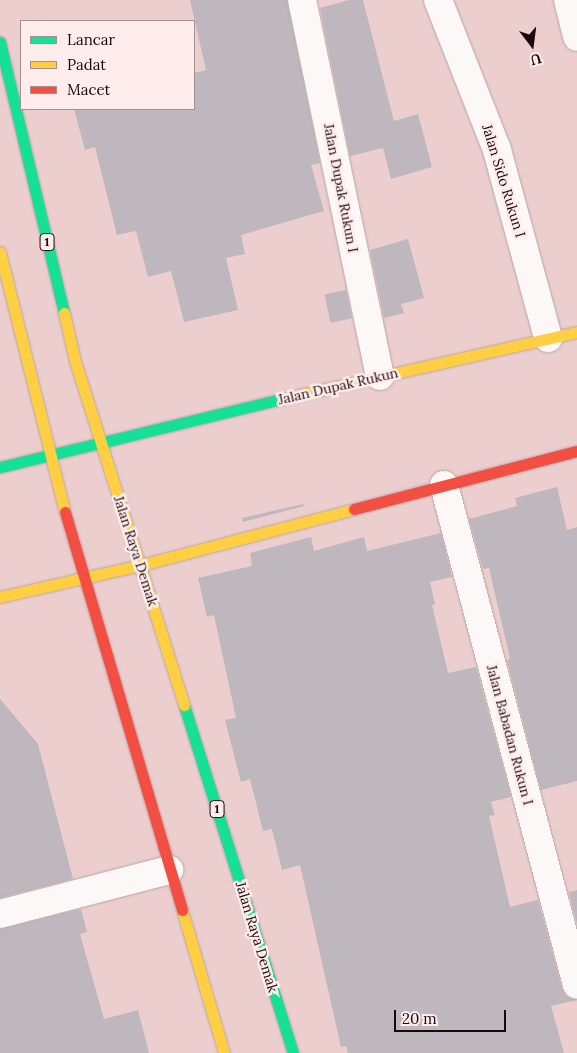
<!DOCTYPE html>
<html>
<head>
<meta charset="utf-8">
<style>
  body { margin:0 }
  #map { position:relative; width:577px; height:1053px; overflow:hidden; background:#ebcecd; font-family:Lora,serif }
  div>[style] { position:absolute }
  .building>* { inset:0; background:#bfb7be; transform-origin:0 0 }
  .roads { filter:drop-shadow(0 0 1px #bba4a3) drop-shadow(0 0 1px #bba4a3) }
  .street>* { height:28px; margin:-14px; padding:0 14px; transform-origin:14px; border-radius:14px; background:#fcf8f8 }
  .fast>* { height:11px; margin:-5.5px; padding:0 5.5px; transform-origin:5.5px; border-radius:5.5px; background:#16e098 }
  .slow>* { height:11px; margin:-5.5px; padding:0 5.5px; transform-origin:5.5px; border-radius:5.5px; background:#ffcf43 }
  .jam>* { height:11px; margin:-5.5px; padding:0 5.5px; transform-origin:5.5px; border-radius:5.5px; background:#f24e42 }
  span { translate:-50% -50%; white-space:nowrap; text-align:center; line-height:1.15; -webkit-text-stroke:5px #feedec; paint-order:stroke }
  .shield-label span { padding:1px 4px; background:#feedec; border:1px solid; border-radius:4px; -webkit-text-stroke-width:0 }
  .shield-label { font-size:12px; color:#1a0808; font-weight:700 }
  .street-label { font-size:14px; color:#1a0808 }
  .legend { position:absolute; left:20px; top:20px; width:175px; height:90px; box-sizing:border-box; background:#feedec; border:1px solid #a39191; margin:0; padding:6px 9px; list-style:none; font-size:15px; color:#1a0808 }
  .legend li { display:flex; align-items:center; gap:10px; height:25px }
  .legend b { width:25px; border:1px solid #a39191 }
  .north { position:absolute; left:507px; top:20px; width:50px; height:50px; -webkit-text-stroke:4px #feedec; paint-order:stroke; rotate:165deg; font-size:14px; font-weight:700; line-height:20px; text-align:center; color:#1a0808 }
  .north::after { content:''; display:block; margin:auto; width:18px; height:22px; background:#1a0808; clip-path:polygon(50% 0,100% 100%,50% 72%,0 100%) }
  .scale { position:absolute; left:394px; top:1010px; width:112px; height:22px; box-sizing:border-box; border:2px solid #1a0808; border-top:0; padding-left:6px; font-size:15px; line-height:18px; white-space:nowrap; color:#1a0808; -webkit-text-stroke:4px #feedec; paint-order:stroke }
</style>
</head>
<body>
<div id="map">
  <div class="building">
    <div style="clip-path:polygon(190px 0,287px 0,320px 163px,311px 165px,324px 211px,241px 235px,245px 254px,226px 258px,238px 310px,184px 322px,171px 271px,148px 277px,136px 231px,117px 235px,95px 147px,85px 150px,74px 109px,194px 109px,194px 73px,206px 70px)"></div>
    <div style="clip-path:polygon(349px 0,363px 0,394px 121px,418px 114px,432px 167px,391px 179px,383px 148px,350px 156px,320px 8px)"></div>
    <div style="clip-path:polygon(408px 239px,424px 298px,401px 304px,404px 313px,384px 318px,370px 250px)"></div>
    <div style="left:346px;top:290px;width:29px;height:22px;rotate:78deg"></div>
    <div style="clip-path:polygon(557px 487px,567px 530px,577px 527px,577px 781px,541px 790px,507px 660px,510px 659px,489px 568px,483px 569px,469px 519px,517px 506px,515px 498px)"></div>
    <div style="clip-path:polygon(303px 504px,304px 506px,243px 522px,242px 518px)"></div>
    <div style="clip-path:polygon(441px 533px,452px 577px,430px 582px,435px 604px,432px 605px,448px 673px,476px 667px,511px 797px,491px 802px,495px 815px,489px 816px,510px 907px,538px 900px,562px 989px,566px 996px,577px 1000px,551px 1006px,564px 1053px,348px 1053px,346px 1046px,341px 1047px,300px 865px,282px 870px,272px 829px,263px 831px,250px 779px,241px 782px,225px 720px,236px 718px,214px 615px,207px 617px,198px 578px,252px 566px,250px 553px,311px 537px,314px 551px,364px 537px,367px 551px)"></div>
    <div style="clip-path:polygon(0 699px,38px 744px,73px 879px,0 898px)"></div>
    <div style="clip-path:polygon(577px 890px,577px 924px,569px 892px)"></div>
    <div style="clip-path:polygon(81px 909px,87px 932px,80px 934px,104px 1019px,138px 1010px,149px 1053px,0 1053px,0 929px)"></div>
  </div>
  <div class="roads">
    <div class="street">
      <div style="left:302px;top:0;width:384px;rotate:78.3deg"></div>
      <div style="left:438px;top:0;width:161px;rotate:68.5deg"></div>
      <div style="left:497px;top:150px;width:195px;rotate:74.8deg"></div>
      <div style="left:568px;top:0;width:38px;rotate:76deg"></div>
      <div style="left:444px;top:485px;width:517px;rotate:75.1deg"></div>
      <div style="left:0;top:914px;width:175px;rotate:-14.6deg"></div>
    </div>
    <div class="fast">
      <div style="left:0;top:42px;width:278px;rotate:76.7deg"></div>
      <div style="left:0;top:467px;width:290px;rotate:-13.6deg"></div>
      <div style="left:184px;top:705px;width:365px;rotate:72.6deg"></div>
    </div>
    <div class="slow">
      <div style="left:0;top:252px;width:268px;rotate:76deg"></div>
      <div style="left:64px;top:313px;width:49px;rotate:77.1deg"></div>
      <div style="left:75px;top:361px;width:361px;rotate:72.4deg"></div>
      <div style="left:282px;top:399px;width:303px;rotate:-12.8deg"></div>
      <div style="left:0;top:597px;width:145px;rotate:-12.8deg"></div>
      <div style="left:141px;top:565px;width:220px;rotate:-14.7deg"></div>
      <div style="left:182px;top:910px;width:149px;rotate:73.6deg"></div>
    </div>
    <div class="jam">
      <div style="left:354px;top:509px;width:230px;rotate:-14.6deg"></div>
      <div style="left:65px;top:512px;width:415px;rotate:73.6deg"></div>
    </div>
  </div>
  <div class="shield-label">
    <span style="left:47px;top:242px">1</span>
    <span style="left:217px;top:809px">1</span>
  </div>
  <div class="street-label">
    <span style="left:504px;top:181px;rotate:73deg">Jalan Sido Rukun I</span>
    <span style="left:341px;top:188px;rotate:79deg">Jalan Dupak Rukun I</span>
    <span style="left:338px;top:386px;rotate:-13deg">Jalan Dupak Rukun</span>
    <span style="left:136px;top:551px;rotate:72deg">Jalan Raya Demak</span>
    <span style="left:510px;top:735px;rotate:75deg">Jalan Babadan Rukun I</span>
    <span style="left:257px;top:937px;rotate:73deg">Jalan Raya Demak</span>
  </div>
  <ul class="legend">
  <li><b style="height:6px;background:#16e098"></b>Lancar</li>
  <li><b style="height:6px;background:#ffcf43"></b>Padat</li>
  <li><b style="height:6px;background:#f24e42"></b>Macet</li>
  </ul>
  <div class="north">U</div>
  <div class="scale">20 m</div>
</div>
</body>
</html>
